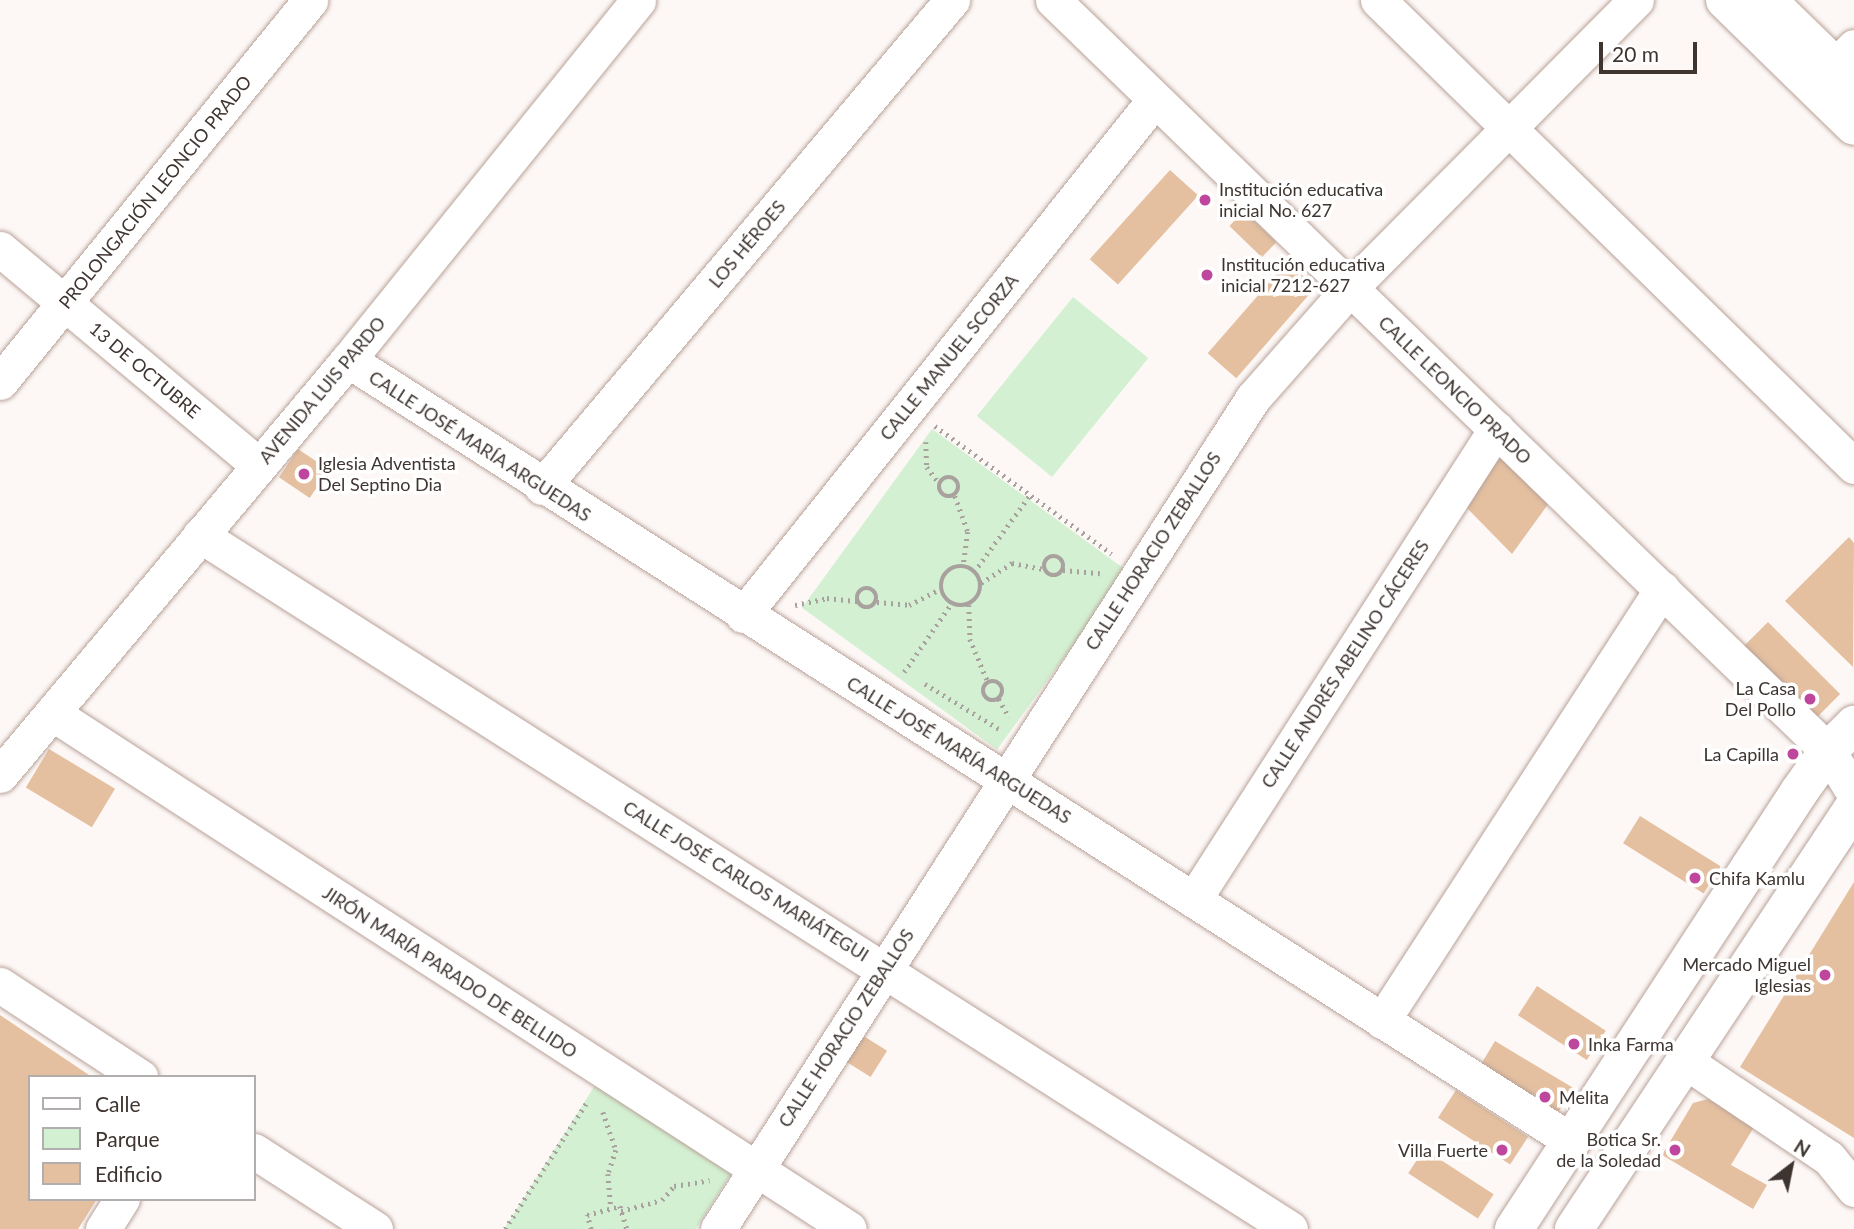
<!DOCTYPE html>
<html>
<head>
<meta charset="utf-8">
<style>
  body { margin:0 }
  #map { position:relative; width:1854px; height:1229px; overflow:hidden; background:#fdf8f6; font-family:Lato,sans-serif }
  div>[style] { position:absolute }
  .green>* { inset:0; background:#d3f1d2; transform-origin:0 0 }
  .building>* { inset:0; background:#e4c0a0; transform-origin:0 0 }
  .path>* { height:4.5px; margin-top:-2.25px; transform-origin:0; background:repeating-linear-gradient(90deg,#a8a19e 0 2px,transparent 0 7px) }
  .path>.ring { margin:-2.25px; padding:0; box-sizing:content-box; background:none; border:4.5px solid #a8a19e; border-radius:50% }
  .roads { filter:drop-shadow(0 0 2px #b9a299) drop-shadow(0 0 2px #b9a299) }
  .street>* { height:35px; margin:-17.5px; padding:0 17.5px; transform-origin:17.5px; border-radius:17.5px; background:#fff }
  .secondary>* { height:38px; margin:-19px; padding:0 19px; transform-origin:19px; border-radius:19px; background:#fff }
  .dots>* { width:19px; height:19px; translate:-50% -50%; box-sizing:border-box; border:4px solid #fff; border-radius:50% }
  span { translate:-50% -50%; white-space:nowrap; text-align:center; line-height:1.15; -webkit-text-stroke:7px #fff; paint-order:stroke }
  .poi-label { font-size:18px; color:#3e3531 }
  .left { translate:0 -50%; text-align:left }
  .right { translate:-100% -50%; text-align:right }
  .street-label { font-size:18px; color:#3e3531 }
  .legend { position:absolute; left:28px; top:1075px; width:228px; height:126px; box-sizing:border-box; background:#fff; border:2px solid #b2aead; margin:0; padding:9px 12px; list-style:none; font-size:21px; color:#3e3531 }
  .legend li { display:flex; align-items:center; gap:14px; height:35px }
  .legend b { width:35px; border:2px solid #b2aead }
  .north { position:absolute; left:1756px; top:1131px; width:70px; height:70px; -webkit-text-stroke:5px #fff; paint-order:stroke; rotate:32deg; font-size:19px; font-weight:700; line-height:28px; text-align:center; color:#3e3531 }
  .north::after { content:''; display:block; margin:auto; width:24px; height:32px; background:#3e3531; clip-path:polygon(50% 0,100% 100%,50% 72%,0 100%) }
  .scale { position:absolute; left:1599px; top:42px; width:98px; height:32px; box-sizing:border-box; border:4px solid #3e3531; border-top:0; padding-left:9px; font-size:21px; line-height:24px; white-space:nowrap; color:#3e3531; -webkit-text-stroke:5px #fff; paint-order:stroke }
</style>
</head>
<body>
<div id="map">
  <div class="green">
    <div style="left:1073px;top:297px;width:97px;height:153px;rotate:39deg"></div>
    <div style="left:932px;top:429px;width:241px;height:221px;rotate:36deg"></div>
    <div style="clip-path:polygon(597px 1082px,734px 1169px,696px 1229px,504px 1229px)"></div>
  </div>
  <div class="building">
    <div style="left:1170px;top:170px;width:38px;height:120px;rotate:42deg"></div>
    <div style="left:1244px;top:211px;width:45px;height:21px;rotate:44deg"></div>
    <div style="left:1287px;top:262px;width:38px;height:121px;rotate:41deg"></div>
    <div style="left:298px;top:449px;width:37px;height:34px;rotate:34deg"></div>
    <div style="clip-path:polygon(1499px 453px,1549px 503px,1512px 554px,1465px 506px)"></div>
    <div style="clip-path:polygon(1849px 537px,1854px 543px,1853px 667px,1785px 601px)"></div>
    <div style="left:1768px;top:622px;width:102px;height:34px;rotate:45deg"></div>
    <div style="left:49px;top:749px;width:77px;height:45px;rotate:31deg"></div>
    <div style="left:1640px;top:816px;width:95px;height:32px;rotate:32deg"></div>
    <div style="clip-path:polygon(1854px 882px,1854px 1138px,1740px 1067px)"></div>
    <div style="left:1537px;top:986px;width:82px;height:35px;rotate:33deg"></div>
    <div style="clip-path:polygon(0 1015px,92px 1077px,30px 1077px,30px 1199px,97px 1199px,78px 1229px,0 1229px)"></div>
    <div style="left:854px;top:1030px;width:39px;height:31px;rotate:32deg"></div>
    <div style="left:1495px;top:1041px;width:91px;height:31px;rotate:31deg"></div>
    <div style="left:1456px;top:1090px;width:86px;height:33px;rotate:33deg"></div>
    <div style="clip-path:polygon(1708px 1099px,1754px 1127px,1731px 1165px,1767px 1185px,1753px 1209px,1662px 1155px,1693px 1103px)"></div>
    <div style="left:1424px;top:1149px;width:83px;height:29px;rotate:33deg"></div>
  </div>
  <div class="path">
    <div style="left:935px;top:426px;width:218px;rotate:35.9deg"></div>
    <div style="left:926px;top:442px;width:25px;rotate:88deg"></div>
    <div style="left:927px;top:467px;width:21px;rotate:53deg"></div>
    <div class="ring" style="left:939px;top:477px;width:15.5px;height:15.5px"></div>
    <div style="left:955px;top:496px;width:38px;rotate:70deg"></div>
    <div style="left:968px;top:532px;width:34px;rotate:98deg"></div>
    <div class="ring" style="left:1044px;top:556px;width:15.5px;height:15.5px"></div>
    <div class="ring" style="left:941px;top:566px;width:35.5px;height:35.5px"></div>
    <div style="left:1063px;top:570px;width:37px;rotate:5deg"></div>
    <div style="left:974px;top:572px;width:95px;rotate:-54deg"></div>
    <div style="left:981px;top:583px;width:37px;rotate:-33deg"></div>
    <div style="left:1012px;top:563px;width:33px;rotate:11deg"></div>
    <div class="ring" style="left:857px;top:588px;width:15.5px;height:15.5px"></div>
    <div style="left:877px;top:602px;width:32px;rotate:5deg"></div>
    <div style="left:909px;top:605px;width:35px;rotate:-27deg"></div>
    <div style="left:795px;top:605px;width:33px;rotate:-12deg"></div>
    <div style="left:827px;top:598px;width:31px;rotate:6deg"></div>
    <div style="left:969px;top:605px;width:34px;rotate:88deg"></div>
    <div style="left:970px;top:639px;width:47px;rotate:67.3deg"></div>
    <div style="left:904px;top:672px;width:83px;rotate:-55.3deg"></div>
    <div class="ring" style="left:983px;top:681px;width:15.5px;height:15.5px"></div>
    <div style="left:925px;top:684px;width:89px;rotate:31.2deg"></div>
    <div style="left:999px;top:699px;width:21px;rotate:61deg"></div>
    <div style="left:603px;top:1112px;width:40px;rotate:71.1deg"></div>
    <div style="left:616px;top:1150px;width:25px;rotate:108deg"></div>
    <div style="left:608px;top:1174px;width:34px;rotate:85deg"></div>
    <div style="left:621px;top:1211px;width:42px;rotate:-15deg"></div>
    <div style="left:662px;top:1200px;width:18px;rotate:-49deg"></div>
    <div style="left:674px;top:1186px;width:36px;rotate:-9deg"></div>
    <div style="left:505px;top:1229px;width:153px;rotate:-57.2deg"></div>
    <div style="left:591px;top:1229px;width:15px;rotate:-106deg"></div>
    <div style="left:587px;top:1215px;width:34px;rotate:-15deg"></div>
    <div style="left:620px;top:1206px;width:24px;rotate:73deg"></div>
  </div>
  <div class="roads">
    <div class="street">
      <div style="left:1053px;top:0;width:1079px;rotate:44.1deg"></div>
      <div style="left:1828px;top:751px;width:49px;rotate:58.2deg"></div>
      <div style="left:1378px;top:0;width:666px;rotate:44.39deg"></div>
      <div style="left:1815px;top:87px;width:56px;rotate:-45.7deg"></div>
      <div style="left:0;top:249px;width:336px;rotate:39.9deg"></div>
      <div style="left:348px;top:360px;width:1450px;rotate:32.55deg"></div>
      <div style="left:0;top:382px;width:492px;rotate:-50.9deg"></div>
      <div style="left:542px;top:487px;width:637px;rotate:-49.91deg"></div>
      <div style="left:200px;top:535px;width:1292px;rotate:32.48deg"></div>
      <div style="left:743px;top:615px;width:660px;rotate:-51.39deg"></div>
      <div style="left:52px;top:713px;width:949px;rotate:32.92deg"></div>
      <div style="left:0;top:775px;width:542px;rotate:-50.02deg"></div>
      <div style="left:348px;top:360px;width:462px;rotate:-51.1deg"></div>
      <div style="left:1194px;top:899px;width:559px;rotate:-57.28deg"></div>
      <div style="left:0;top:985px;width:168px;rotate:33.3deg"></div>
      <div style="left:1382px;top:1021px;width:515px;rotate:-57.05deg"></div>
      <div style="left:1685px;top:1061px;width:174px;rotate:34deg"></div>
      <div style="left:1829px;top:1158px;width:40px;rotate:51deg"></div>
      <div style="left:254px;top:1151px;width:144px;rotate:32.8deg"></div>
      <div style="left:103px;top:1229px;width:36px;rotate:-58deg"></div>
      <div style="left:718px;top:1229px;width:988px;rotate:-57.23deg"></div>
      <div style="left:1253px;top:398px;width:147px;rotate:-48.6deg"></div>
      <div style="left:1350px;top:288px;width:406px;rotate:-45.2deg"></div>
    </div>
    <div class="secondary">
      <div style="left:1725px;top:0;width:180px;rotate:44.3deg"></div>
      <div style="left:1767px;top:0;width:122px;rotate:44.3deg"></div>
      <div style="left:1514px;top:1229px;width:522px;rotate:-56.89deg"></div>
      <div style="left:1799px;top:792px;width:50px;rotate:-54.7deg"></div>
      <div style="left:1828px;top:751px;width:37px;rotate:-45deg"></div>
      <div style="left:1574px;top:1229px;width:506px;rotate:-56.44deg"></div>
    </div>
  </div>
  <div class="dots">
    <div style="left:1205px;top:200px;background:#be479d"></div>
    <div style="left:1207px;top:275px;background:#be479d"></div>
    <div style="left:304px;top:474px;background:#be479d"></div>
    <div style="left:1810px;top:699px;background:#be479d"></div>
    <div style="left:1793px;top:754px;background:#be479d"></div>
    <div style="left:1695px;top:878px;background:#be479d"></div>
    <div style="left:1825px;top:975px;background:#be479d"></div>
    <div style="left:1574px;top:1044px;background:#be479d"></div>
    <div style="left:1545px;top:1097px;background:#be479d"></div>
    <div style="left:1502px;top:1150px;background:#be479d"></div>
    <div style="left:1675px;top:1150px;background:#be479d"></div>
  </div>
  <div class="poi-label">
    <span class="left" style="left:1219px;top:200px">Institución educativa<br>inicial No. 627</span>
    <span class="left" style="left:1221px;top:275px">Institución educativa<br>inicial 7212-627</span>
    <span class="left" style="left:318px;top:474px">Iglesia Adventista<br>Del Septino Dia</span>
    <span class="right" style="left:1796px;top:699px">La Casa<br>Del Pollo</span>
    <span class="right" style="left:1779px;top:754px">La Capilla</span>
    <span class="left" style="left:1709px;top:878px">Chifa Kamlu</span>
    <span class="right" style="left:1811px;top:975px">Mercado Miguel<br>Iglesias</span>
    <span class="left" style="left:1588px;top:1044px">Inka Farma</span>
    <span class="left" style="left:1559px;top:1097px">Melita</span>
    <span class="right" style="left:1661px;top:1150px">Botica Sr.<br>de la Soledad</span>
    <span class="right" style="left:1488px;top:1150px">Villa Fuerte</span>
  </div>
  <div class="street-label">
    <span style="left:155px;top:192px;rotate:-51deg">PROLONGACIÓN LEONCIO PRADO</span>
    <span style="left:747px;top:244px;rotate:-50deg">LOS HÉROES</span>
    <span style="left:949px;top:357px;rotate:-51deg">CALLE MANUEL SCORZA</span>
    <span style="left:145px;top:370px;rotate:40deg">13 DE OCTUBRE</span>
    <span style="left:322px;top:390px;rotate:-50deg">AVENIDA LUIS PARDO</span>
    <span style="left:1455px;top:390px;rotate:44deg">CALLE LEONCIO PRADO</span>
    <span style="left:480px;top:446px;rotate:33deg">CALLE JOSÉ MARÍA ARGUEDAS</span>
    <span style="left:1153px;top:551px;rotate:-57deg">CALLE HORACIO ZEBALLOS</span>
    <span style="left:1345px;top:664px;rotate:-57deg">CALLE ANDRÉS ABELINO CÁCERES</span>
    <span style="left:959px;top:750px;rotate:32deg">CALLE JOSÉ MARÍA ARGUEDAS</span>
    <span style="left:746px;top:881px;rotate:32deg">CALLE JOSÉ CARLOS MARIÁTEGUI</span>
    <span style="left:450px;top:972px;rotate:33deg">JIRÓN MARÍA PARADO DE BELLIDO</span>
    <span style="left:846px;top:1028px;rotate:-57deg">CALLE HORACIO ZEBALLOS</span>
  </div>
  <ul class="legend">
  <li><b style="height:9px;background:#fff"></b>Calle</li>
  <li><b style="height:19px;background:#d3f1d2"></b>Parque</li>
  <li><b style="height:19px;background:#e4c0a0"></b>Edificio</li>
  </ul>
  <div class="north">N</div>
  <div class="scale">20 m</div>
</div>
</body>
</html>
